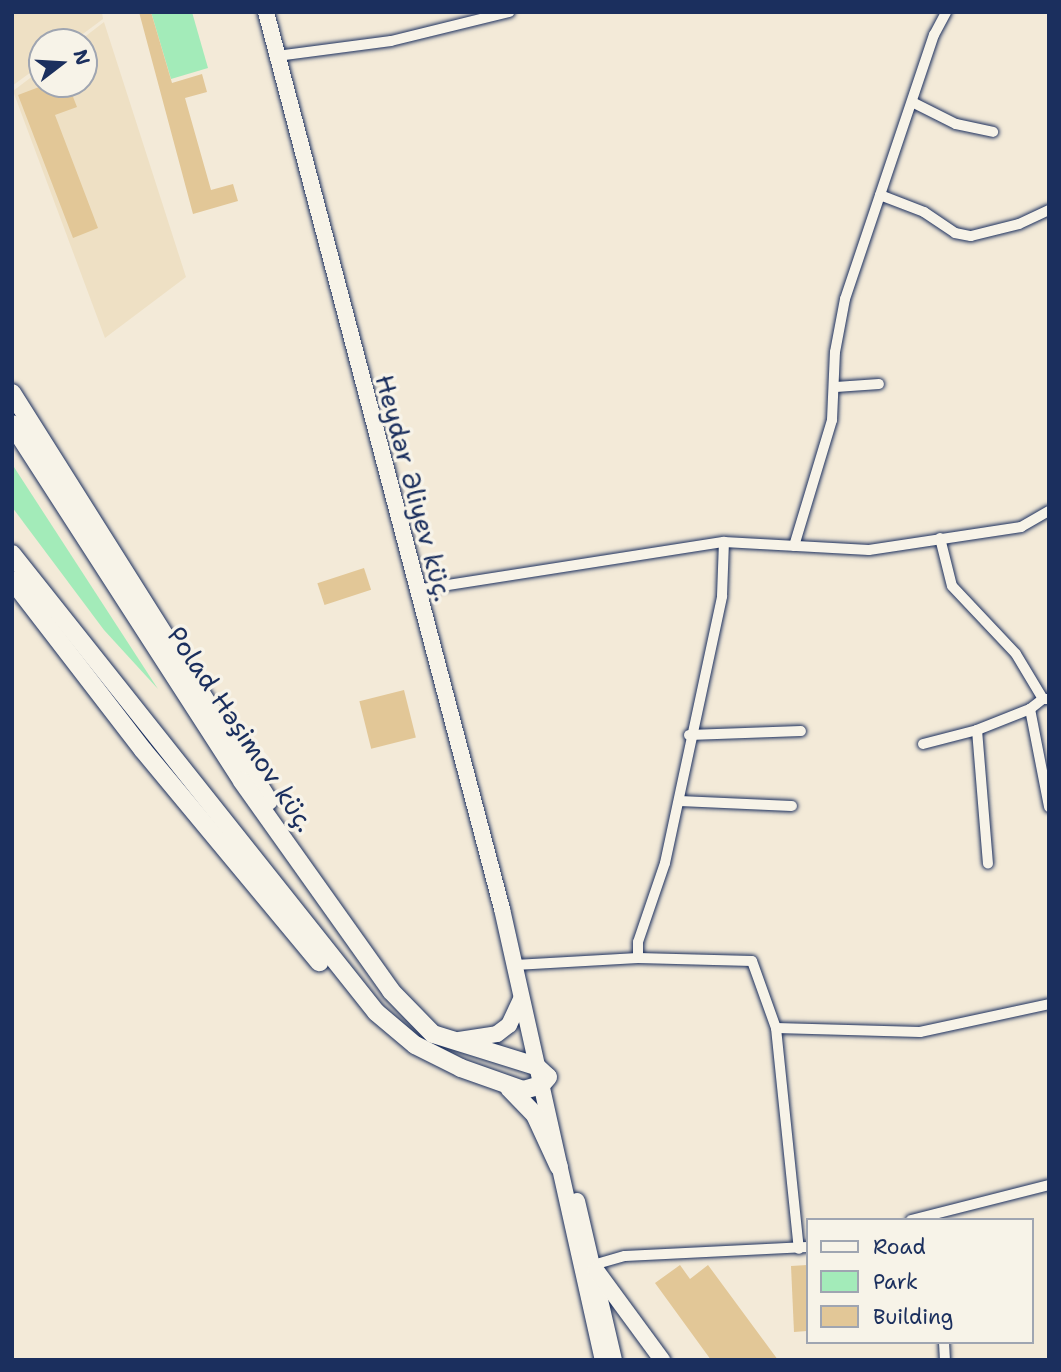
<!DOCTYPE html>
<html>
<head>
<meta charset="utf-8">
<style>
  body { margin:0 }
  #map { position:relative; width:1061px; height:1372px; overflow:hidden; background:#f3ead8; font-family:"Shantell Sans",sans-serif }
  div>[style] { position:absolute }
  .built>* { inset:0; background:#eee0c4 }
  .green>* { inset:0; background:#a3ebb9 }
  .building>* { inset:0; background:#e2c797; transform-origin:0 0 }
  .roads { filter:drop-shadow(0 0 2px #1b2f5e) drop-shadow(0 0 2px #1b2f5e) }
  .minor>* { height:10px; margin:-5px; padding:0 5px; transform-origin:5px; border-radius:5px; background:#f7f3e8 }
  .primary>* { height:16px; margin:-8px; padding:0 8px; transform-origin:8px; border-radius:8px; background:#f7f3e8 }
  .trunk>* { height:18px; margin:-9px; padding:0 9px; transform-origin:9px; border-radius:9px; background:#f7f3e8 }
  span { translate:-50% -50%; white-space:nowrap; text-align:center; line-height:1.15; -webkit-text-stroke:7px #f7f3e8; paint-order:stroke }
  .street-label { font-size:26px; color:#1b2f5e }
  .frame { position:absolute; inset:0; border:14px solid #1b2f5e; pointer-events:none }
  .legend { position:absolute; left:806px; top:1218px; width:228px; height:126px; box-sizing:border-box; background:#f7f3e8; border:2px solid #9fa5b1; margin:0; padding:9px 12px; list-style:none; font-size:21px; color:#1b2f5e }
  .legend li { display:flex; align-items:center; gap:14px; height:35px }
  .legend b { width:35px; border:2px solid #9fa5b1 }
  .north { position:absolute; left:28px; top:28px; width:70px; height:70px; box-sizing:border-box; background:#f7f3e8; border:2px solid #9fa5b1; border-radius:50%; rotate:73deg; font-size:19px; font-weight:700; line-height:28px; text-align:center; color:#1b2f5e }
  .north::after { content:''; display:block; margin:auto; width:24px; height:32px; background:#1b2f5e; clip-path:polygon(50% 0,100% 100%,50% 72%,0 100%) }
</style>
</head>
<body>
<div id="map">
  <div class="built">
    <div style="clip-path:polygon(12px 12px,102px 12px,103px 19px,72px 42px,42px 42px,42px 64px,12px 86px)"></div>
    <div style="clip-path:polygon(104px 22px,186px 277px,105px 338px,13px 91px,42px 69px,42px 84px,84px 84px,84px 42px,78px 42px)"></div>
  </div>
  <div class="green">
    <div style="clip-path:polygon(151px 12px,192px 12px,208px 68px,171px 79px)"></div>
    <div style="clip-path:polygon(12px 464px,158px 689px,104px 630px,12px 507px)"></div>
  </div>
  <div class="building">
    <div style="clip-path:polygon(139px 12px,151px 12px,172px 83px,202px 74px,207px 92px,185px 98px,211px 190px,233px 184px,238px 201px,193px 214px)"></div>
    <div style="clip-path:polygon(47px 84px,68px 84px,77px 107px,55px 115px,98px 228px,73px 238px,18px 95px)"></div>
    <div style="left:364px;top:568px;width:23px;height:49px;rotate:72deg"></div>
    <div style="left:404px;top:690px;width:49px;height:46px;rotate:76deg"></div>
    <div style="clip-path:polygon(680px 1265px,690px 1279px,708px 1265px,778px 1360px,711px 1360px,655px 1283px)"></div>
    <div style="clip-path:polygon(807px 1265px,807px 1331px,794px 1332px,791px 1266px)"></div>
  </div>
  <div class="roads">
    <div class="minor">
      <div style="left:277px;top:56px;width:115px;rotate:-7.5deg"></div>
      <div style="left:391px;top:41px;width:122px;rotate:-13.8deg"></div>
      <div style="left:912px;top:102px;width:49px;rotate:26.6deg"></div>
      <div style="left:956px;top:124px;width:38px;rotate:12deg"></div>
      <div style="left:880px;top:195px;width:47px;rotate:21.1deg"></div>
      <div style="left:924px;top:212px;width:37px;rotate:34deg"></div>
      <div style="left:955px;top:233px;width:16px;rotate:11deg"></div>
      <div style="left:971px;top:236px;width:49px;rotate:-14deg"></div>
      <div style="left:1019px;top:224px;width:33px;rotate:-25deg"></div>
      <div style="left:836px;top:387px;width:43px;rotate:-4deg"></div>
      <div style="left:940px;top:538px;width:49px;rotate:76deg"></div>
      <div style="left:952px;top:586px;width:93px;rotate:46.7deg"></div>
      <div style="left:1016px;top:654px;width:52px;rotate:59deg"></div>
      <div style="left:1043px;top:699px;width:6px"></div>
      <div style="left:794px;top:546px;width:132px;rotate:-73.2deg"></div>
      <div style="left:832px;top:420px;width:68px;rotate:-87.5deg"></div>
      <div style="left:835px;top:352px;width:54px;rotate:-79.3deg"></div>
      <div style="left:845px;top:299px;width:279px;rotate:-71.4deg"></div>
      <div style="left:934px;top:35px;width:26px;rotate:-62deg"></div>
      <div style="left:416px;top:590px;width:312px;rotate:-8.9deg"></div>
      <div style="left:724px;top:542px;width:145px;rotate:3.2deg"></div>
      <div style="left:869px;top:550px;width:154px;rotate:-8.6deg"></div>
      <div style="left:1021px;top:527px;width:32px;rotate:-30deg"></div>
      <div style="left:1030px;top:709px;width:100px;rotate:79deg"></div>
      <div style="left:977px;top:730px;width:134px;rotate:85.3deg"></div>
      <div style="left:689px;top:735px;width:112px;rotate:-2deg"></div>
      <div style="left:923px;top:744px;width:56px;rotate:-14.5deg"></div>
      <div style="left:977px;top:730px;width:57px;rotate:-21.6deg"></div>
      <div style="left:1030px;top:709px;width:16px;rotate:-38deg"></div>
      <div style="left:679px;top:801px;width:113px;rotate:2.5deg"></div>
      <div style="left:638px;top:958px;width:16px;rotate:-90deg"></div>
      <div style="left:638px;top:942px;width:83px;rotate:-71.1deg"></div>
      <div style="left:665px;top:863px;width:273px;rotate:-77.9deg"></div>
      <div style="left:722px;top:596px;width:54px;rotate:-87.9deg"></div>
      <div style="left:515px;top:965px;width:123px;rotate:-3.3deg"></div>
      <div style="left:638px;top:958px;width:114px;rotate:1.5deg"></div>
      <div style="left:752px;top:961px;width:71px;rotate:70.3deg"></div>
      <div style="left:776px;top:1028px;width:222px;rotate:84.1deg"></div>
      <div style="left:776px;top:1028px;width:144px;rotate:1.6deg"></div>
      <div style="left:920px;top:1032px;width:132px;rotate:-12.2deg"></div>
      <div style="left:911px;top:1220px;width:142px;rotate:-14.2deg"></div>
      <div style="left:593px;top:1265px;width:33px;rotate:-16deg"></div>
      <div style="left:625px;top:1256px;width:182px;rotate:-2.8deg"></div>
      <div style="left:944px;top:1342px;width:18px;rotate:87deg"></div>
    </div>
    <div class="primary">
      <div style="left:266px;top:12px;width:928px;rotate:75.26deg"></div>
      <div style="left:502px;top:909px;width:462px;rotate:77.4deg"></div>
      <div style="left:459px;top:1040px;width:38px;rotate:-9deg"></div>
      <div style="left:497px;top:1034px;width:15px;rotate:-37deg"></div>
      <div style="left:509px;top:1025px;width:29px;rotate:-65deg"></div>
      <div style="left:577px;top:1201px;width:163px;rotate:76.9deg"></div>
      <div style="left:596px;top:1270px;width:112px;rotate:53.7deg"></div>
    </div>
    <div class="trunk">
      <div style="left:12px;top:393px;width:482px;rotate:57.8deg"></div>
      <div style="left:12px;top:424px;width:425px;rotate:57.2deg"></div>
      <div style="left:242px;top:781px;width:257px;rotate:54.6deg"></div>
      <div style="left:391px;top:991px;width:60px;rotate:45.7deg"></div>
      <div style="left:433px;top:1034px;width:108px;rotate:17.3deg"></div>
      <div style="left:536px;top:1066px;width:16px;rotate:43deg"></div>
      <div style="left:548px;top:1077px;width:11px;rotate:131deg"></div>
      <div style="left:541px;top:1085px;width:19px;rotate:164deg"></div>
      <div style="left:523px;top:1090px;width:66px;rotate:-160.5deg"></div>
      <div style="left:461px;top:1068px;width:51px;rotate:-153.4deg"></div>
      <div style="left:415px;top:1045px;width:51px;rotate:-139.8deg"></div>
      <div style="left:376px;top:1012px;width:585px;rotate:-128.48deg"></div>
      <div style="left:12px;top:580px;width:215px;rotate:52.4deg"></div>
      <div style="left:143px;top:750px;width:276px;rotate:50.3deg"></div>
      <div style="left:509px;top:1088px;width:37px;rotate:46deg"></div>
      <div style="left:535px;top:1115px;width:57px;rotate:65.2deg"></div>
    </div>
  </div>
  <div class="street-label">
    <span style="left:414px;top:488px;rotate:75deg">Heydər Əliyev küç.</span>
    <span style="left:241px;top:729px;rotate:56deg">Polad Həşimov küç.</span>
  </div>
  <div class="frame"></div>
  <ul class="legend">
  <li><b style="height:9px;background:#f7f3e8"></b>Road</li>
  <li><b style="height:19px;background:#a3ebb9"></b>Park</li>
  <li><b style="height:19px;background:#e2c797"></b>Building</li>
  </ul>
  <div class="north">N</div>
</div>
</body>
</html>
